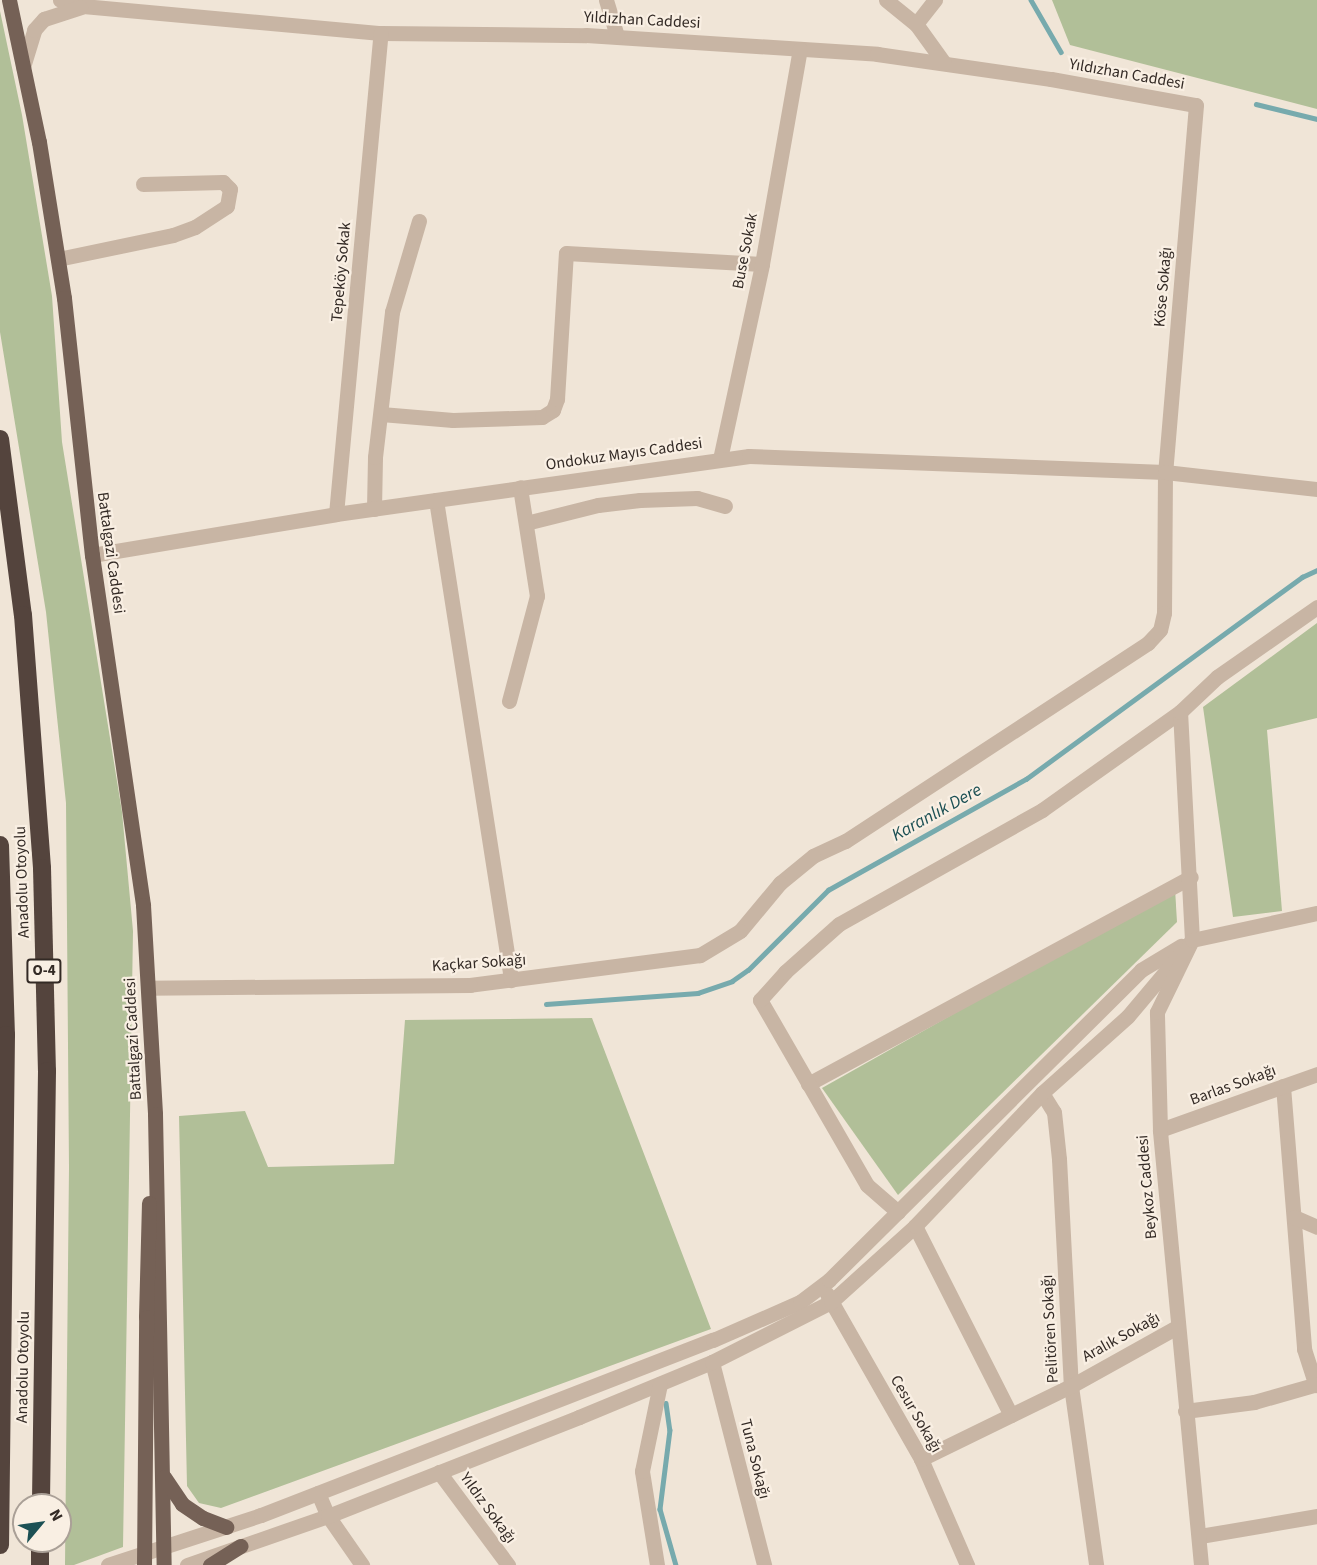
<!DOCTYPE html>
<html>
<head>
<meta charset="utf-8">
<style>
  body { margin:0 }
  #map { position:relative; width:1317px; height:1565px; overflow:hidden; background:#f0e5d7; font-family:"Source Sans 3",sans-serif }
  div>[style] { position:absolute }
  .green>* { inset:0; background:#b1bf98 }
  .stream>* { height:4.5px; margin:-2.25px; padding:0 2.25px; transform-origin:2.25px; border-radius:2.25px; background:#77aaad }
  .minor>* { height:15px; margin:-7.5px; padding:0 7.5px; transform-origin:7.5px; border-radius:7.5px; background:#c8b5a4 }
  .major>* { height:15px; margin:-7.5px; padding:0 7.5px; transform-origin:7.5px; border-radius:7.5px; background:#756156 }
  .highway>* { height:18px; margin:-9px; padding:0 9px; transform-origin:9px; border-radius:9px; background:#54443d }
  .major-bridge>* { height:15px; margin:-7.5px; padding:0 7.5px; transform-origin:7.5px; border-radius:7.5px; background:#756156 }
  span { translate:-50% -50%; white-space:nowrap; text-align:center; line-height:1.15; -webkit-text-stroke:4.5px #f9efe3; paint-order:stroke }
  .shield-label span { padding:2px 4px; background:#f9efe3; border:2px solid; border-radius:4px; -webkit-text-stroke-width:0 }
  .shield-label { font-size:15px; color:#332a25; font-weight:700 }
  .street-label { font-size:16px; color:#332a25 }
  .water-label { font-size:18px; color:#1c5054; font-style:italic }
  .north { position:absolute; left:12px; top:1493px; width:60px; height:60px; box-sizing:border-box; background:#f9efe3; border:2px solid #aaa097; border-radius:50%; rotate:61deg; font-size:16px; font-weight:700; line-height:24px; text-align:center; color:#332a25 }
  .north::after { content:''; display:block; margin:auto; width:21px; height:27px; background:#1c5054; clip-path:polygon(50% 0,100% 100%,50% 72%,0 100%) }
</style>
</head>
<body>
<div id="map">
  <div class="green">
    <div style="clip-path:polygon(1052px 0,1317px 0,1317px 109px,1070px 45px)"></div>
    <div style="clip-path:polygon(0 11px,22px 115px,52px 296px,62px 442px,122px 812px,133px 931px,123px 1547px,74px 1565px,65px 1565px,69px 1167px,66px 803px,46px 612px,0 332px)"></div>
    <div style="clip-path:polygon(1317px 623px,1317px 718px,1267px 730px,1282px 911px,1233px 917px,1203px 707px)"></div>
    <div style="clip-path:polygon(1175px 889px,1177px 922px,898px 1195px,822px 1088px)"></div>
    <div style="clip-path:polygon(592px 1018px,711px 1329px,221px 1508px,199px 1503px,187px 1486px,179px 1116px,245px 1111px,268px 1167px,394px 1164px,405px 1020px)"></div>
  </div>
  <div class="stream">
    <div style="left:1031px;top:0;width:60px;rotate:60deg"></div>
    <div style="left:1256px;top:104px;width:63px;rotate:13.8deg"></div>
    <div style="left:546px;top:1004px;width:152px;rotate:-4.1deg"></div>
    <div style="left:698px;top:993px;width:36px;rotate:-19deg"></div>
    <div style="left:732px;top:981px;width:19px;rotate:-35deg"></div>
    <div style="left:748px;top:970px;width:113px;rotate:-45deg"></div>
    <div style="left:828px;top:890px;width:227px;rotate:-29.3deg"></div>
    <div style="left:1026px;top:779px;width:342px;rotate:-36.2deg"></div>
    <div style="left:1302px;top:577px;width:17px;rotate:-25deg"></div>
    <div style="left:666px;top:1403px;width:27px;rotate:82deg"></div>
    <div style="left:670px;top:1430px;width:80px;rotate:97.2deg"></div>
    <div style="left:660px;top:1509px;width:58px;rotate:74.1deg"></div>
  </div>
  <div class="minor">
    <div style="left:60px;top:0;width:24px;rotate:15deg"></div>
    <div style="left:83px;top:6px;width:299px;rotate:5.2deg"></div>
    <div style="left:381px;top:33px;width:205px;rotate:0.6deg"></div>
    <div style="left:586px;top:35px;width:292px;rotate:3.7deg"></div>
    <div style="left:877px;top:54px;width:176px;rotate:8.2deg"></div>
    <div style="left:1051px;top:79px;width:147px;rotate:10.2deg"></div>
    <div style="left:1196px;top:105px;width:368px;rotate:94.8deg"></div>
    <div style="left:1165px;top:472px;width:141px;rotate:90.4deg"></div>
    <div style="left:1164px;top:613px;width:17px;rotate:103deg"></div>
    <div style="left:1160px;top:630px;width:18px;rotate:133deg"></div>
    <div style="left:1148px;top:643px;width:362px;rotate:146.8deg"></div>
    <div style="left:845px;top:841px;width:35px;rotate:155deg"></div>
    <div style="left:813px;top:856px;width:43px;rotate:140.7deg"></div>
    <div style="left:780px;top:883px;width:62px;rotate:129.8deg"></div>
    <div style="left:740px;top:931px;width:47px;rotate:149deg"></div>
    <div style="left:700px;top:955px;width:232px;rotate:172.6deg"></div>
    <div style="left:470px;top:985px;width:322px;rotate:179.5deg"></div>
    <div style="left:606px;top:0;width:38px;rotate:73deg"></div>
    <div style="left:886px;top:0;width:38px;rotate:39deg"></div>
    <div style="left:916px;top:24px;width:48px;rotate:54.3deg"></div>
    <div style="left:916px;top:24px;width:31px;rotate:-52deg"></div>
    <div style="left:23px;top:67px;width:39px;rotate:-73deg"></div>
    <div style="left:34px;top:30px;width:15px;rotate:-48deg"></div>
    <div style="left:44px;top:19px;width:38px;rotate:-18deg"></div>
    <div style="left:58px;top:259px;width:117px;rotate:-11.8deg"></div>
    <div style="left:173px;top:235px;width:23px;rotate:-20deg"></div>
    <div style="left:195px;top:227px;width:38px;rotate:-33deg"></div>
    <div style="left:227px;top:206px;width:17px;rotate:-80deg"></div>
    <div style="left:230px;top:189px;width:10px;rotate:-135deg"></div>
    <div style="left:223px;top:182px;width:80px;rotate:178.6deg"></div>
    <div style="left:381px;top:414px;width:72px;rotate:4.8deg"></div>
    <div style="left:453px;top:420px;width:89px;rotate:-1.9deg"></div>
    <div style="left:542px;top:417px;width:13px;rotate:-32deg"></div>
    <div style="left:553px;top:410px;width:12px;rotate:-70deg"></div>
    <div style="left:557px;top:399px;width:146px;rotate:-86.5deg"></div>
    <div style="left:566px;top:253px;width:196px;rotate:3.2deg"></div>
    <div style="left:720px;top:459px;width:199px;rotate:-77.8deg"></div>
    <div style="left:762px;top:264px;width:218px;rotate:-80deg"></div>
    <div style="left:436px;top:500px;width:486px;rotate:81.1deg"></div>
    <div style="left:374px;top:509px;width:52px;rotate:-88.9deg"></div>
    <div style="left:375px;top:457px;width:146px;rotate:-83.3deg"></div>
    <div style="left:392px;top:312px;width:95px;rotate:-73.5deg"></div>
    <div style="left:336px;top:514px;width:483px;rotate:-84.7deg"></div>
    <div style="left:526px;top:523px;width:74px;rotate:-14deg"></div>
    <div style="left:598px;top:505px;width:42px;rotate:-6.8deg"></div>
    <div style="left:640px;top:500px;width:57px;rotate:-2deg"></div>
    <div style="left:697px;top:498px;width:29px;rotate:16deg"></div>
    <div style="left:92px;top:555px;width:247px;rotate:-9.5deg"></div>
    <div style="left:336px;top:514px;width:417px;rotate:-8deg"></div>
    <div style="left:749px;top:456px;width:416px;rotate:2.2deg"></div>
    <div style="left:1165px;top:472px;width:153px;rotate:6.4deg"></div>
    <div style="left:509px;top:701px;width:109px;rotate:-75.1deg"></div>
    <div style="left:537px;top:596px;width:110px;rotate:-98.9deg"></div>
    <div style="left:808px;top:1084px;width:435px;rotate:-28.4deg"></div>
    <div style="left:1283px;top:1086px;width:264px;rotate:85.4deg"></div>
    <div style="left:1304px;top:1349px;width:38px;rotate:72deg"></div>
    <div style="left:1042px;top:1093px;width:22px;rotate:58deg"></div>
    <div style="left:1054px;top:1112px;width:47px;rotate:83.9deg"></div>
    <div style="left:1059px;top:1159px;width:227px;rotate:87deg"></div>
    <div style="left:1071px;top:1386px;width:181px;rotate:82deg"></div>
    <div style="left:1160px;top:1130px;width:167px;rotate:-19.6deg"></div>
    <div style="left:898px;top:1212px;width:41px;rotate:-138.9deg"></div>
    <div style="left:867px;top:1185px;width:214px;rotate:-120deg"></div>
    <div style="left:760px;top:1000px;width:38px;rotate:-48deg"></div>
    <div style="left:785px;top:972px;width:72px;rotate:-41.6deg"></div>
    <div style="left:839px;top:924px;width:233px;rotate:-29.3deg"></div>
    <div style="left:1042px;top:810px;width:169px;rotate:-35.4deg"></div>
    <div style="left:1294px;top:1217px;width:25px;rotate:23deg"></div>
    <div style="left:915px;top:1226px;width:212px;rotate:63.1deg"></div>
    <div style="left:827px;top:1294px;width:190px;rotate:60.3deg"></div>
    <div style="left:921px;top:1459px;width:116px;rotate:66.5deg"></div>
    <div style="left:712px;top:1362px;width:210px;rotate:75.6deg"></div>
    <div style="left:1185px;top:1411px;width:70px;rotate:-7.4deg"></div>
    <div style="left:1254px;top:1402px;width:66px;rotate:-15.9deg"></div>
    <div style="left:921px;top:1459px;width:167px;rotate:-26deg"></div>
    <div style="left:1071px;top:1386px;width:121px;rotate:-29.1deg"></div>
    <div style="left:439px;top:1472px;width:116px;rotate:53.4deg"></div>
    <div style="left:318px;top:1493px;width:25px;rotate:67deg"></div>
    <div style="left:328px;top:1516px;width:60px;rotate:55.2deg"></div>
    <div style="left:1200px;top:1536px;width:119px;rotate:-9.7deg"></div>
    <div style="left:108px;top:1565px;width:161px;rotate:-18.1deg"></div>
    <div style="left:261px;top:1515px;width:485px;rotate:-21.2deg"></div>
    <div style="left:713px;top:1340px;width:95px;rotate:-23.6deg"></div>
    <div style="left:800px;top:1302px;width:36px;rotate:-37deg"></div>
    <div style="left:829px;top:1280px;width:440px;rotate:-44.8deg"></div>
    <div style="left:1141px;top:970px;width:47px;rotate:-31deg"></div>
    <div style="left:187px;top:1565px;width:149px;rotate:-19.2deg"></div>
    <div style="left:328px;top:1516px;width:270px;rotate:-21.5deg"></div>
    <div style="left:579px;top:1417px;width:144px;rotate:-22.5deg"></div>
    <div style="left:712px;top:1362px;width:133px;rotate:-26.8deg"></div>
    <div style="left:831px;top:1302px;width:113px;rotate:-42.1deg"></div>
    <div style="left:915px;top:1226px;width:184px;rotate:-46.3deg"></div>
    <div style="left:1042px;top:1093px;width:115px;rotate:-41.8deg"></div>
    <div style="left:1128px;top:1016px;width:99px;rotate:-49.9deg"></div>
    <div style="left:1192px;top:940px;width:228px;rotate:-93deg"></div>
    <div style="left:1180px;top:712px;width:51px;rotate:-43.4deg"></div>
    <div style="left:1217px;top:677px;width:122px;rotate:-35deg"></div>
    <div style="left:657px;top:1565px;width:95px;rotate:-99.1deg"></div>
    <div style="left:642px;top:1471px;width:89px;rotate:-78.3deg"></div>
    <div style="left:1201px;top:1565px;width:437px;rotate:-95.4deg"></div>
    <div style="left:1160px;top:1130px;width:118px;rotate:-91.5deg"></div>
    <div style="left:1157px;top:1012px;width:80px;rotate:-64.1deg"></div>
    <div style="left:1192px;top:940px;width:128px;rotate:-12.2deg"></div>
  </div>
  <div class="major">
    <div style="left:9px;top:0;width:145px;rotate:78.1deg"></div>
    <div style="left:39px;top:142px;width:158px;rotate:80.9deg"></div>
    <div style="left:64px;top:298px;width:259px;rotate:83.8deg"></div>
    <div style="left:92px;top:555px;width:354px;rotate:81.7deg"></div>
    <div style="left:143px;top:905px;width:209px;rotate:86.7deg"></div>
    <div style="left:155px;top:1114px;width:451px;rotate:88.9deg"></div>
    <div style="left:146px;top:1317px;width:114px;rotate:-88.5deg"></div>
    <div style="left:164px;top:1477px;width:32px;rotate:56deg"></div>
    <div style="left:182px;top:1504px;width:25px;rotate:34deg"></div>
    <div style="left:203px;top:1518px;width:25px;rotate:21deg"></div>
    <div style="left:210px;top:1565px;width:36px;rotate:-32deg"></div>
  </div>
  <div class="highway">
    <div style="left:0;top:439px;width:177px;rotate:82.6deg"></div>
    <div style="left:23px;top:615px;width:254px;rotate:85.7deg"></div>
    <div style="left:42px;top:868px;width:203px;rotate:88.6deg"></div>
    <div style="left:47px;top:1071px;width:434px;rotate:90.8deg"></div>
    <div style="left:0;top:845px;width:190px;rotate:88.2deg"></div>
    <div style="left:6px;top:1035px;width:510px;rotate:90.67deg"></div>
    <div style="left:40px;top:1565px;width:24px;rotate:-90deg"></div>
  </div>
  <div class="major-bridge">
    <div style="left:144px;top:1565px;width:248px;rotate:-89.5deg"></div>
  </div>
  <div class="shield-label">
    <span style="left:44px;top:971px">O-4</span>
  </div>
  <div class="street-label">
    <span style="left:642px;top:20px;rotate:3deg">Yıldızhan Caddesi</span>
    <span style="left:1127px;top:74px;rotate:10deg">Yıldızhan Caddesi</span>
    <span style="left:745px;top:251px;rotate:-79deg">Buse Sokak</span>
    <span style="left:341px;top:272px;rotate:-85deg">Tepeköy Sokak</span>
    <span style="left:1163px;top:287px;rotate:-85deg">Köse Sokağı</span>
    <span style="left:624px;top:454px;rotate:-8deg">Ondokuz Mayıs Caddesi</span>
    <span style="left:111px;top:553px;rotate:82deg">Battalgazi Caddesi</span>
    <span style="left:22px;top:882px;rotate:-92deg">Anadolu Otoyolu</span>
    <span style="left:479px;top:963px;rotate:-4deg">Kaçkar Sokağı</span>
    <span style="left:133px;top:1039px;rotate:-93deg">Battalgazi Caddesi</span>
    <span style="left:1233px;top:1085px;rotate:-20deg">Barlas Sokağı</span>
    <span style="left:1147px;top:1187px;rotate:-95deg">Beykoz Caddesi</span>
    <span style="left:1050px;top:1329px;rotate:-93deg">Pelitören Sokağı</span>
    <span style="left:1121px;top:1337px;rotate:-29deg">Aralık Sokağı</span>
    <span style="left:23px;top:1367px;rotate:-89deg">Anadolu Otoyolu</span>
    <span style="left:916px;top:1414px;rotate:60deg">Cesur Sokağı</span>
    <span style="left:755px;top:1459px;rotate:76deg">Tuna Sokağı</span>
    <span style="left:488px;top:1508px;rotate:54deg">Yıldız Sokağı</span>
  </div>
  <div class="water-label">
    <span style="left:937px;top:813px;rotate:-29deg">Karanlık Dere</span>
  </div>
  <div class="north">N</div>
</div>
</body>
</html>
